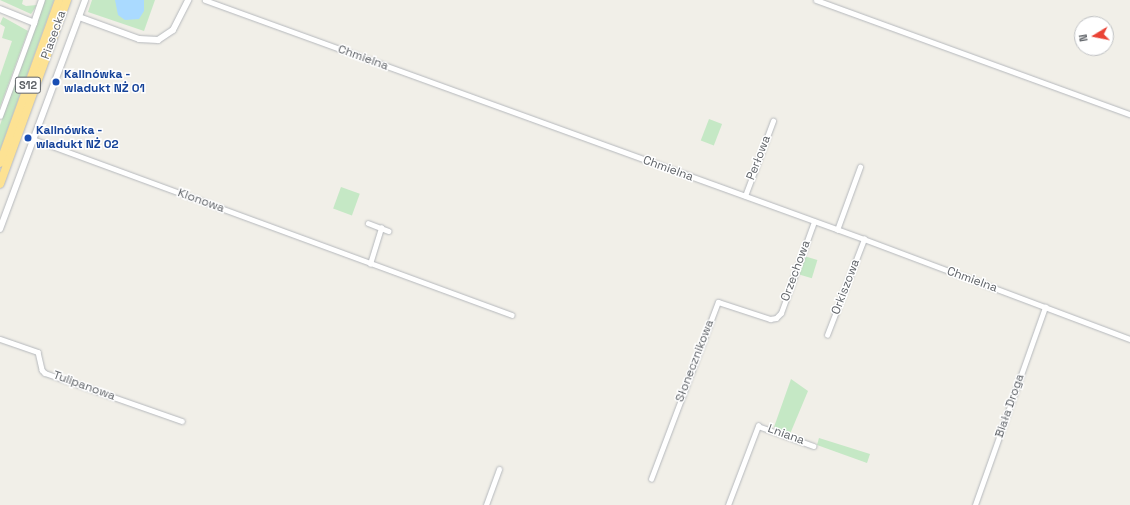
<!DOCTYPE html>
<html>
<head>
<meta charset="utf-8">
<style>
  body { margin:0 }
  #map { position:relative; width:1130px; height:505px; overflow:hidden; background:#f1efe8; font-family:"Space Grotesk",sans-serif }
  div>[style] { position:absolute }
  .green>* { inset:0; background:#c5e8c5; transform-origin:0 0 }
  .water>* { inset:0; background:#aadaff }
  .roads { filter:drop-shadow(0 0 1px #b5b8bc) drop-shadow(0 0 1px #b5b8bc) }
  .street>* { height:4.5px; margin:-2.25px; padding:0 2.25px; transform-origin:2.25px; border-radius:2.25px; background:#fff }
  .secondary>* { height:6px; margin:-3px; padding:0 3px; transform-origin:3px; border-radius:3px; background:#fff }
  .highway>* { height:8px; margin:-4px; padding:0 4px; transform-origin:4px; border-radius:4px; background:#fde293 }
  .dots>* { width:11px; height:11px; translate:-50% -50%; box-sizing:border-box; border:2px solid #fff; border-radius:50% }
  span { translate:-50% -50%; white-space:nowrap; text-align:center; line-height:1.15; -webkit-text-stroke:3px #fff; paint-order:stroke }
  .shield-label span { padding:1px 3px; background:#fff; border:1px solid; border-radius:3px; -webkit-text-stroke-width:0 }
  .shield-label { font-size:11px; color:#5f6368; font-weight:700 }
  .street-label { font-size:12px; color:#5f6368 }
  .transit-label { font-size:12px; color:#164399; font-weight:700 }
  .left { translate:0 -50%; text-align:left }
  .north { position:absolute; left:1074px; top:16px; width:40px; height:40px; box-sizing:border-box; background:#fff; border:1px solid #bfc1c3; border-radius:50%; rotate:260deg; font-size:11px; font-weight:700; line-height:16px; text-align:center; color:#5f6368 }
  .north::after { content:''; display:block; margin:auto; width:14px; height:18px; background:#ea4335; clip-path:polygon(50% 0,100% 100%,50% 72%,0 100%) }
</style>
</head>
<body>
<div id="map">
  <div class="green">
    <div style="clip-path:polygon(0 0,23px 0,22px 4px,26px 6px,37px 5px,31px 14px)"></div>
    <div style="clip-path:polygon(44px 0,54px 0,0 150px,0 125px)"></div>
    <div style="clip-path:polygon(92px 0,155px 0,144px 31px,88px 12px)"></div>
    <div style="clip-path:polygon(3px 17px,28px 31px,0 107px,0 76px,12px 41px,2px 38px,5px 27px,0 24px)"></div>
    <div style="left:709px;top:119px;width:14px;height:23px;rotate:21deg"></div>
    <div style="left:341px;top:187px;width:20px;height:23px;rotate:20deg"></div>
    <div style="left:804px;top:256px;width:14px;height:19px;rotate:17deg"></div>
    <div style="clip-path:polygon(791px 379px,808px 391px,790px 434px,774px 427px)"></div>
    <div style="clip-path:polygon(819px 438px,870px 454px,867px 463px,817px 445px)"></div>
  </div>
  <div class="water">
    <div style="clip-path:polygon(115px 0,144px 0,144px 11px,139px 19px,125px 20px,118px 15px)"></div>
  </div>
  <div class="roads">
    <div class="street">
      <div style="left:205px;top:0;width:701px;rotate:19.93deg"></div>
      <div style="left:864px;top:239px;width:284px;rotate:20.6deg"></div>
      <div style="left:816px;top:0;width:334px;rotate:20deg"></div>
      <div style="left:0;top:116px;width:99px;rotate:-69.9deg"></div>
      <div style="left:33px;top:139px;width:510px;rotate:20.17deg"></div>
      <div style="left:745px;top:196px;width:80px;rotate:-69.5deg"></div>
      <div style="left:368px;top:223px;width:22px;rotate:21deg"></div>
      <div style="left:837px;top:230px;width:67px;rotate:-69.9deg"></div>
      <div style="left:370px;top:264px;width:38px;rotate:-73deg"></div>
      <div style="left:827px;top:335px;width:103px;rotate:-68.9deg"></div>
      <div style="left:0;top:339px;width:40px;rotate:18.9deg"></div>
      <div style="left:38px;top:352px;width:18px;rotate:77deg"></div>
      <div style="left:42px;top:370px;width:4px;rotate:45deg"></div>
      <div style="left:45px;top:373px;width:145px;rotate:19.3deg"></div>
      <div style="left:651px;top:479px;width:189px;rotate:-69.3deg"></div>
      <div style="left:718px;top:302px;width:55px;rotate:18.1deg"></div>
      <div style="left:770px;top:319px;width:6px;rotate:-9deg"></div>
      <div style="left:776px;top:318px;width:7px;rotate:-45deg"></div>
      <div style="left:781px;top:313px;width:97px;rotate:-70.1deg"></div>
      <div style="left:486px;top:505px;width:38px;rotate:-70deg"></div>
      <div style="left:728px;top:505px;width:85px;rotate:-69.2deg"></div>
      <div style="left:758px;top:426px;width:59px;rotate:19.7deg"></div>
      <div style="left:975px;top:505px;width:210px;rotate:-70.5deg"></div>
    </div>
    <div class="secondary">
      <div style="left:0;top:9px;width:37px;rotate:22deg"></div>
      <div style="left:34px;top:23px;width:24px;rotate:-71deg"></div>
      <div style="left:79px;top:17px;width:64px;rotate:20.1deg"></div>
      <div style="left:139px;top:39px;width:19px;rotate:3deg"></div>
      <div style="left:158px;top:40px;width:18px;rotate:-34deg"></div>
      <div style="left:173px;top:30px;width:34px;rotate:-63deg"></div>
      <div style="left:0;top:229px;width:244px;rotate:-69.6deg"></div>
    </div>
    <div class="highway">
      <div style="left:0;top:163px;width:173px;rotate:-70.1deg"></div>
      <div style="left:0;top:184px;width:196px;rotate:-70deg"></div>
    </div>
  </div>
  <div class="dots">
    <div style="left:56px;top:82px;background:#1a4fb4"></div>
    <div style="left:28px;top:138px;background:#1a4fb4"></div>
  </div>
  <div class="shield-label">
    <span style="left:28px;top:85px">S12</span>
  </div>
  <div class="street-label">
    <span style="left:54px;top:35px;rotate:-70deg">Piasecka</span>
    <span style="left:363px;top:58px;rotate:20deg">Chmielna</span>
    <span style="left:759px;top:158px;rotate:-69deg">Perłowa</span>
    <span style="left:668px;top:169px;rotate:20deg">Chmielna</span>
    <span style="left:201px;top:201px;rotate:20deg">Klonowa</span>
    <span style="left:796px;top:271px;rotate:-70deg">Orzechowa</span>
    <span style="left:972px;top:280px;rotate:20deg">Chmielna</span>
    <span style="left:846px;top:287px;rotate:-69deg">Orkiszowa</span>
    <span style="left:695px;top:361px;rotate:-69deg">Słonecznikowa</span>
    <span style="left:84px;top:386px;rotate:20deg">Tulipanowa</span>
    <span style="left:1010px;top:406px;rotate:-71deg">Biała Droga</span>
    <span style="left:786px;top:435px;rotate:20deg">Lniana</span>
  </div>
  <div class="transit-label">
    <span class="left" style="left:64px;top:82px">Kalinówka -<br>wiadukt NŻ 01</span>
    <span class="left" style="left:36px;top:138px">Kalinówka -<br>wiadukt NŻ 02</span>
  </div>
  <div class="north">N</div>
</div>
</body>
</html>
